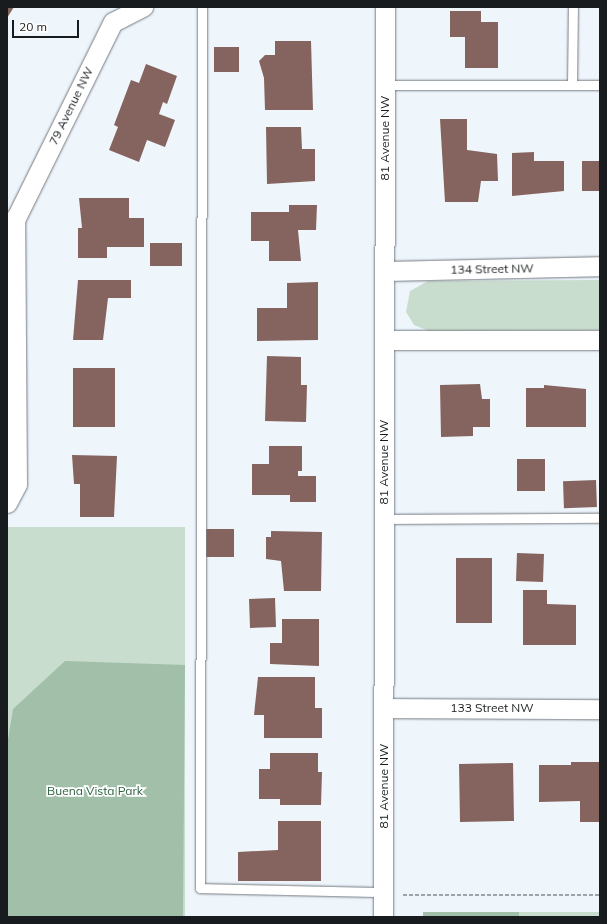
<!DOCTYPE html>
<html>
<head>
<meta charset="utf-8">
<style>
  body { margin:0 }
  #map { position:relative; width:607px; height:924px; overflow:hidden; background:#eef5fb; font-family:Mulish,sans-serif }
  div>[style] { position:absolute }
  .green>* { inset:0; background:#c9ddce; transform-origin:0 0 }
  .forest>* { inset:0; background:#a1bfa9; transform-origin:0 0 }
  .building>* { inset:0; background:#85635e; transform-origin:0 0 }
  .path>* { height:2.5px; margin-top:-1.25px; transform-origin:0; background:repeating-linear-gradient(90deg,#9da3a7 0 4px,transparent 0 6px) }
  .roads { filter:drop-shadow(0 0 1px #747a80) drop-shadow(0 0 1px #747a80) }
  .lane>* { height:9px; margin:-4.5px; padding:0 4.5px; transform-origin:4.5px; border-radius:4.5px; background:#fff }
  .street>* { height:19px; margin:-9.5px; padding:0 9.5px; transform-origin:9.5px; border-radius:9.5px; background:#fff }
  span { translate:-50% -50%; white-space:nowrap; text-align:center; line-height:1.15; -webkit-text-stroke:3.5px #fff; paint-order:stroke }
  .street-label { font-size:12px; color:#191c1e }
  .park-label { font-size:12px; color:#2e6040 }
  .frame { position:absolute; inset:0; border:8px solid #191c1e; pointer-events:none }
  .scale { position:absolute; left:12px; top:20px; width:67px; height:18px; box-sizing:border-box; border:2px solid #191c1e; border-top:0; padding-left:5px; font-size:12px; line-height:14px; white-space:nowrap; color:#191c1e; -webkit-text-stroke:3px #fff; paint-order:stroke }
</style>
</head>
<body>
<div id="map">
  <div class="green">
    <div style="clip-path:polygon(600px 280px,600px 330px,429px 331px,414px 325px,406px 312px,410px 291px,428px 281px)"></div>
    <div style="left:185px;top:527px;width:390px;height:179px;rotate:90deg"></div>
    <div style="left:423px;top:912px;width:177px;height:5px"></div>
  </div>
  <div class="forest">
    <div style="clip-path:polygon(65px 661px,185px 665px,183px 917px,7px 917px,7px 746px,13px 709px)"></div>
    <div style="left:423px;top:912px;width:96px;height:5px"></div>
  </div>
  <div class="building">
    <div style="clip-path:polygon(7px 7px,14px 7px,7px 18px)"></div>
    <div style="clip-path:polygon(450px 11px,481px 11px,481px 22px,498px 22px,498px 68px,465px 68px,465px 37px,450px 37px)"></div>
    <div style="clip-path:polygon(275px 41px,311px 41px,313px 110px,265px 110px,264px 78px,259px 61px,265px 55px,275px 55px)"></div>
    <div style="left:239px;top:47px;width:25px;height:25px;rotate:90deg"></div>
    <div style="clip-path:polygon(146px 64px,177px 76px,167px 104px,163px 102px,159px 114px,175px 120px,165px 147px,147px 140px,139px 162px,109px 150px,118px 127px,114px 125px,131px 80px,139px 83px)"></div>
    <div style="clip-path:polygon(440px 119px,467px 119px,467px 150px,497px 154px,498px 181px,481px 181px,478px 202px,445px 202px)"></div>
    <div style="clip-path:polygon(266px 127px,301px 127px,302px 149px,315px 149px,315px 181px,267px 184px)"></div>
    <div style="clip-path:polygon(534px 152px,534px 161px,564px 161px,564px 191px,512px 196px,512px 153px)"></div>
    <div style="left:582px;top:161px;width:18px;height:30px"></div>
    <div style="clip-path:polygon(79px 198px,129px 198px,129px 218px,144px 218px,144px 247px,107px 247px,107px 258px,78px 258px,78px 228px,82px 228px)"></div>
    <div style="clip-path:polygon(289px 205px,317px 205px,316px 230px,298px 230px,301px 261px,269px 261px,269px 241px,251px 241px,251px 212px,289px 212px)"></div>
    <div style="left:150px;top:243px;width:32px;height:23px"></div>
    <div style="clip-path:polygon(78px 280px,131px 280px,131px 298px,108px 298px,103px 340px,73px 340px)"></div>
    <div style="clip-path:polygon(318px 282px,318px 340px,257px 341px,257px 308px,287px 308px,287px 283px)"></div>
    <div style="clip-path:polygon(267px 356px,301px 357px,301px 385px,307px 385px,306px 422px,265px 421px)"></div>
    <div style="left:73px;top:368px;width:42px;height:59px"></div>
    <div style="clip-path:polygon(480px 384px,482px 399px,490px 399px,490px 427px,473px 427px,473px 436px,441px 437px,440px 385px)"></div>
    <div style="clip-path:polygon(544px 385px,586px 389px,586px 427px,526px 427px,526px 388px,544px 388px)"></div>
    <div style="clip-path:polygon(269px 446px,302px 446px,302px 471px,298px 471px,298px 476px,316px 476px,316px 502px,290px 502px,290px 495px,252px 495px,252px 464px,269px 464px)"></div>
    <div style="clip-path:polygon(72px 455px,117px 456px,114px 517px,80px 517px,80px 484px,74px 484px)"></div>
    <div style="left:517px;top:459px;width:28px;height:32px"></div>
    <div style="left:596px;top:480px;width:27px;height:33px;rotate:88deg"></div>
    <div style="left:206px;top:529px;width:28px;height:28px"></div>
    <div style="clip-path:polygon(271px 531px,322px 532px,321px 591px,284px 591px,281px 561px,266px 559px,266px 537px,271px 537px)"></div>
    <div style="left:517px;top:553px;width:27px;height:28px;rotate:2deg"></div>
    <div style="left:456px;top:558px;width:36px;height:65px"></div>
    <div style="clip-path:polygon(523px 590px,547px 590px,547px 604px,576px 605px,576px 645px,523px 645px)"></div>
    <div style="left:275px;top:598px;width:29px;height:26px;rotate:88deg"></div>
    <div style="clip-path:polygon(282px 619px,319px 619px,319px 666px,270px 664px,270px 643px,282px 643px)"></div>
    <div style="clip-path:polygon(258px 677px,315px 677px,315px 708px,322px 708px,322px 738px,264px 738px,264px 715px,254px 715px)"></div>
    <div style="clip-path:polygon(270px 753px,318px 753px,318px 772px,322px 772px,321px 805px,280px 805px,280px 799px,259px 799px,259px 769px,270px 769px)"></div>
    <div style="clip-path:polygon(571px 762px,599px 762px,600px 822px,580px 822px,580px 801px,539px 802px,539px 765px,571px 765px)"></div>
    <div style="left:513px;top:763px;width:58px;height:54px;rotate:89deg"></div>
    <div style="clip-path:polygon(278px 821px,321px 821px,321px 881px,238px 881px,238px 852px,278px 850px)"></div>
  </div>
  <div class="path">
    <div style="left:403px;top:895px;width:197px"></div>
  </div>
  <div class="roads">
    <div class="lane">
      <div style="left:202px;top:7px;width:881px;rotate:90.13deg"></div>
      <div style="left:200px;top:888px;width:183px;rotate:1.3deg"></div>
      <div style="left:385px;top:85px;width:215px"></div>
      <div style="left:572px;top:85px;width:78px;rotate:-89.3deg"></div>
      <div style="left:384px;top:519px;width:216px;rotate:-0.3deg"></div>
    </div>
    <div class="street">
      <div style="left:10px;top:230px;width:232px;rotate:-63.7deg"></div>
      <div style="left:113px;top:22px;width:34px;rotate:-27deg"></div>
      <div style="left:384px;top:271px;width:216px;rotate:-1.3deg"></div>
      <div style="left:384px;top:340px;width:216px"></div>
      <div style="left:7px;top:503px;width:21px;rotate:-62deg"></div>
      <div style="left:17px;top:484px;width:266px;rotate:-90.4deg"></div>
      <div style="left:385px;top:708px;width:215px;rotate:0.3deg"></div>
      <div style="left:383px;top:917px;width:910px;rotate:-89.87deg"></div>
    </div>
  </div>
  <div class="street-label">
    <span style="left:71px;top:106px;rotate:-64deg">79 Avenue NW</span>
    <span style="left:385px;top:138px;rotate:-90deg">81 Avenue NW</span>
    <span style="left:492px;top:269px;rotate:-1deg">134 Street NW</span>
    <span style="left:384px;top:462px;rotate:-90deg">81 Avenue NW</span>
    <span style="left:492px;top:708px">133 Street NW</span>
    <span style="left:384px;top:786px;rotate:-90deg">81 Avenue NW</span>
  </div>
  <div class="park-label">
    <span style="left:95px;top:791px">Buena Vista Park</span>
  </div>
  <div class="frame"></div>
  <div class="scale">20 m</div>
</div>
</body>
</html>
